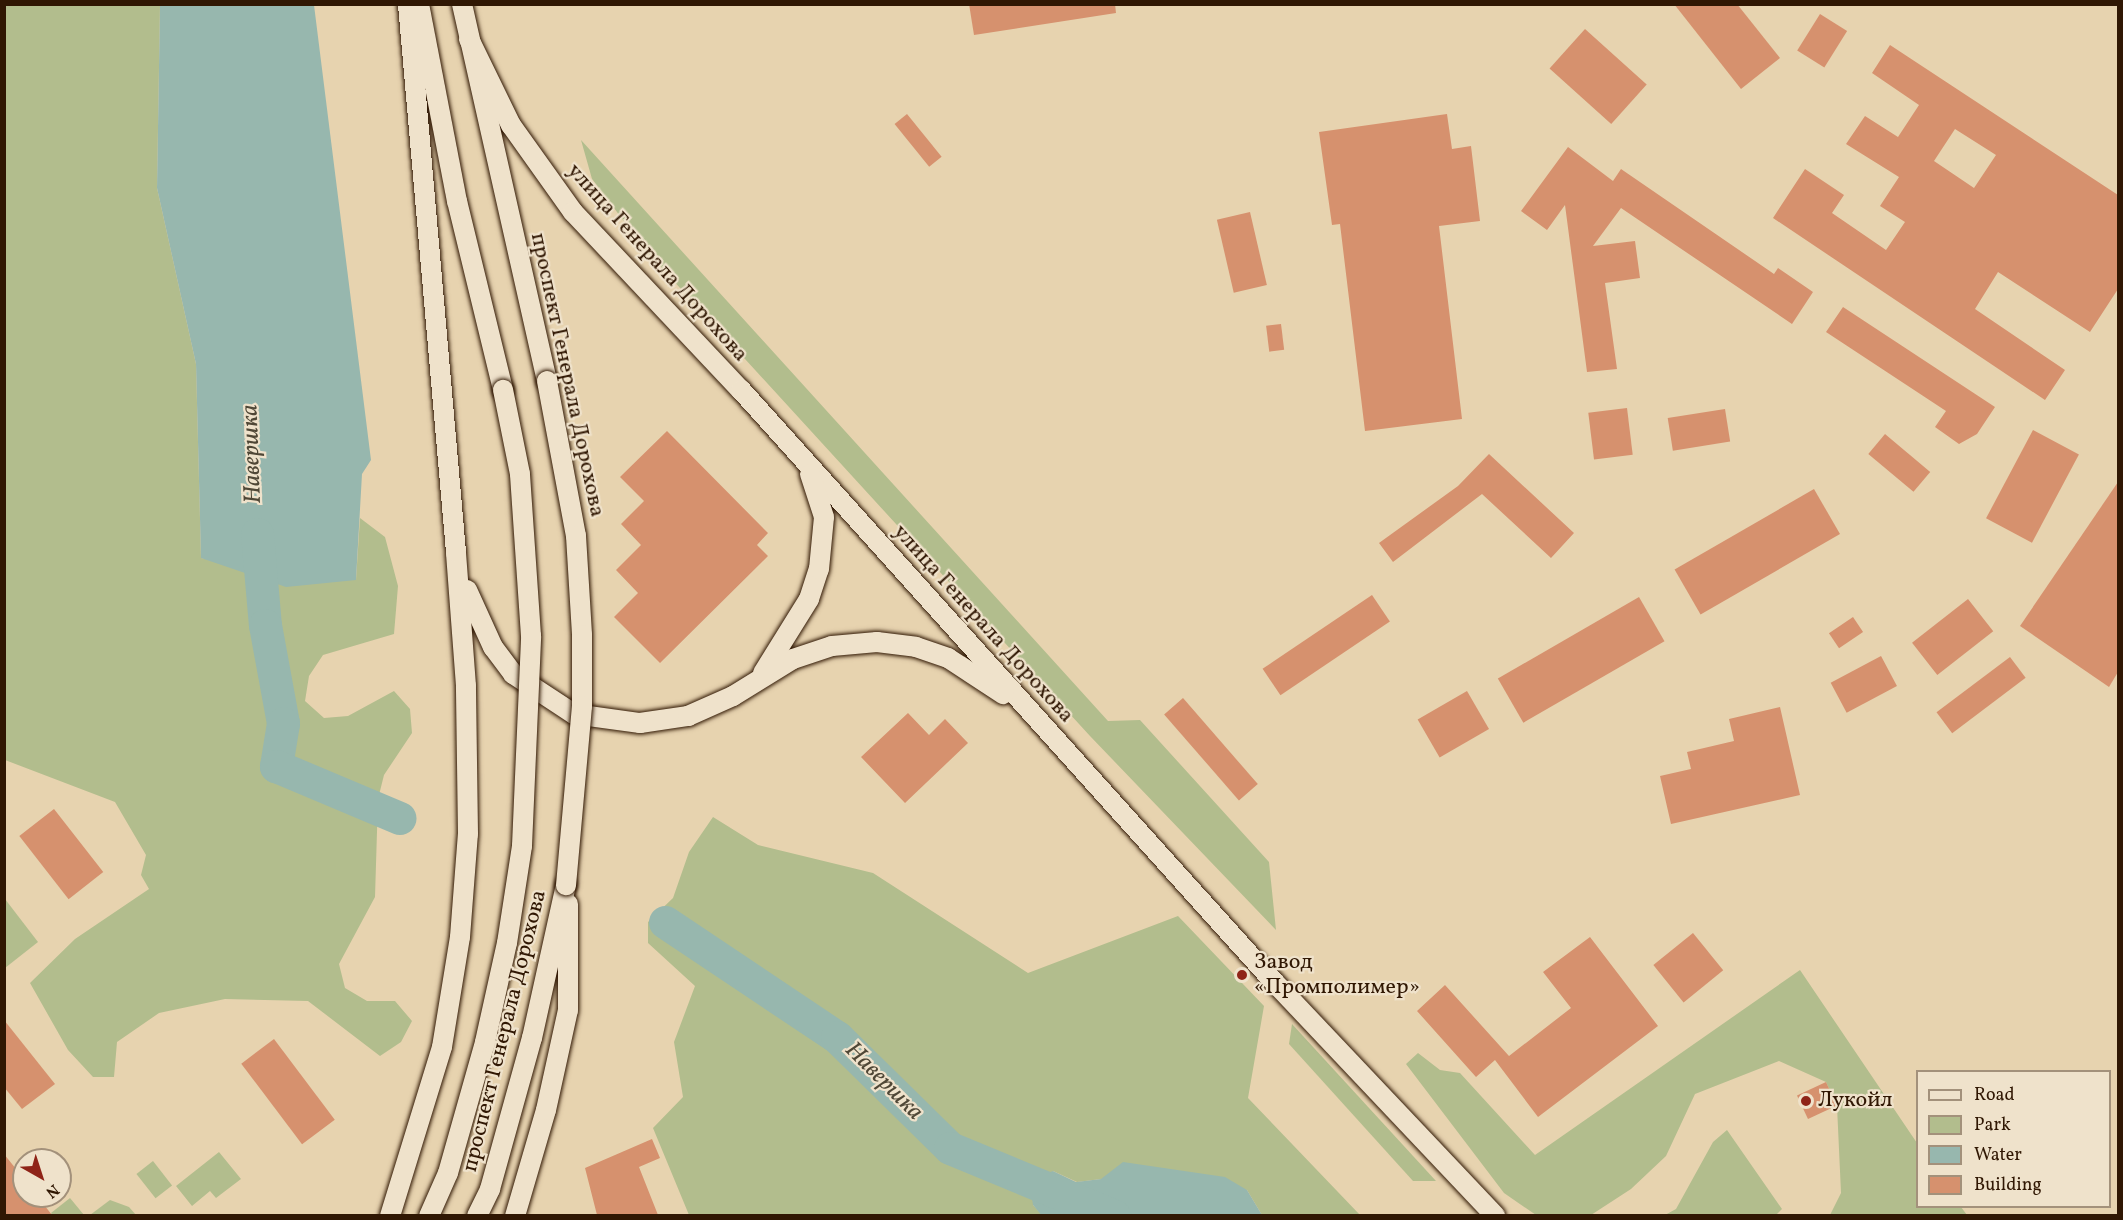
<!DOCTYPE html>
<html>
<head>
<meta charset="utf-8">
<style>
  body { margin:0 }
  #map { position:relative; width:2123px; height:1220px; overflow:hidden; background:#e7d3af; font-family:Vollkorn,serif }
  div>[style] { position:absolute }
  .green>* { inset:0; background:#b2bd8d; transform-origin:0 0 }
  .water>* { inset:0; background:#97b7ae }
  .river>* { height:33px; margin:-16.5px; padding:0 16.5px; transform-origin:16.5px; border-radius:16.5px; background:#97b7ae }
  .building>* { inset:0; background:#d6916e; transform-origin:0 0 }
  .roads { filter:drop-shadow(0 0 2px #301703) drop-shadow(0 0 2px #301703) }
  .secondary>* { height:20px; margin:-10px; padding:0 10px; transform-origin:10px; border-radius:10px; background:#efe2cb }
  .bridges { filter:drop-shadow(0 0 2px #301703) drop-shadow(0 0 2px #301703) }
  .secondary-bridge>* { height:20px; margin:-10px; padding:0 10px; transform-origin:10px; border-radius:10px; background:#efe2cb }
  .dots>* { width:16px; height:16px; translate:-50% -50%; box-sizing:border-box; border:3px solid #efe2cb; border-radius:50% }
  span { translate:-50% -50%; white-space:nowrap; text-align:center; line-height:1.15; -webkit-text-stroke:4.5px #efe2cb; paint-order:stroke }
  .street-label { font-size:22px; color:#301703 }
  .poi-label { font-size:22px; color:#301703 }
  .left { translate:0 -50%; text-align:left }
  .water-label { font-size:24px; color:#4f4736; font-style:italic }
  .frame { position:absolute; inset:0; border:6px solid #301703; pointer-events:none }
  .legend { position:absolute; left:1916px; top:1070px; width:195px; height:138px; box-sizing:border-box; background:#efe2cb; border:2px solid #a3917b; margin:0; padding:8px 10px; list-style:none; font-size:18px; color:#301703 }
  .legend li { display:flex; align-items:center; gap:12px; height:30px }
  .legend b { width:30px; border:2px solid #a3917b }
  .north { position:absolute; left:12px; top:1148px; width:60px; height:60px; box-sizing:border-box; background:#efe2cb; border:2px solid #a3917b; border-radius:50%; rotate:141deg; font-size:16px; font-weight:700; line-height:24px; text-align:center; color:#301703 }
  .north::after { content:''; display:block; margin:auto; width:21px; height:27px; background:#8f2418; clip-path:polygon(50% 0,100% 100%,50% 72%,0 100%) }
</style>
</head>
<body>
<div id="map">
  <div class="green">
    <div style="clip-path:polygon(4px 5px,160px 5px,157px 188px,196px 364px,201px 558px,356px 580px,360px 518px,385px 537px,398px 586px,394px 634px,323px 655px,309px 676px,305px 701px,324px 718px,348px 716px,394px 691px,410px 709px,412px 733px,384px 775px,378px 799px,375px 897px,339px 964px,345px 988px,367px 1001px,395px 1001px,412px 1021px,401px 1042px,380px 1056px,308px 1001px,225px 999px,159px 1013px,117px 1042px,114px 1077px,93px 1077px,68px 1050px,30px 983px,75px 939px,149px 889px,141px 875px,146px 855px,115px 802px,5px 760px)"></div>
    <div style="clip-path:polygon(581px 140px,1108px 721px,1140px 720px,1269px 862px,1276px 930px,1090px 736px,648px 253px,592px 179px)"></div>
    <div style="clip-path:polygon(713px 817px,758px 845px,873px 873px,1028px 973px,1178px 916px,1264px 1006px,1248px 1098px,1360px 1215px,1262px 1215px,1247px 1190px,1101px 1179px,1077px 1182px,1053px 1171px,1033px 1205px,1042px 1215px,689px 1215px,653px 1128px,683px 1097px,674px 1042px,695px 986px,648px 943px,648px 922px,673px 898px,689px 852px)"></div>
    <div style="clip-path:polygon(5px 899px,38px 942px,5px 968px)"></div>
    <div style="clip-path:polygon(1800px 970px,1917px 1143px,1918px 1206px,1961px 1207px,1967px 1215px,1830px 1215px,1841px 1193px,1837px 1106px,1826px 1082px,1779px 1061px,1695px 1094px,1666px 1156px,1631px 1189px,1591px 1215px,1536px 1215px,1504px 1193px,1406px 1064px,1418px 1053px,1440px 1070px,1460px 1073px,1535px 1155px)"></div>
    <div style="clip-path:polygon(1292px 1024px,1436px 1181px,1413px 1181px,1289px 1044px)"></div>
    <div style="clip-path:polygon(1727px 1130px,1782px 1209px,1776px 1215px,1665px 1215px,1676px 1209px,1713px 1142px)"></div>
    <div style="clip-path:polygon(219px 1152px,241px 1179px,216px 1198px,210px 1191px,192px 1206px,176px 1186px)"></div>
    <div style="left:153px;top:1161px;width:31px;height:21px;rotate:52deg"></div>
    <div style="clip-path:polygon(70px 1198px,84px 1215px,52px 1215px,51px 1213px)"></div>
    <div style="clip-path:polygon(110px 1200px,129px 1207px,136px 1215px,90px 1215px)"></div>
  </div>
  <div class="water">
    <div style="clip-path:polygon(160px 5px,314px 5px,371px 460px,362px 474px,356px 580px,286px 587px,201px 558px,196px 364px,157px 188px)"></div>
    <div style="clip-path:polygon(1123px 1162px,1225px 1177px,1247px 1190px,1262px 1215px,1042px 1216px,1033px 1205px,1029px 1180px,1053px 1171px,1076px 1182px,1101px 1179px)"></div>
  </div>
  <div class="river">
    <div style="left:257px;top:534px;width:91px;rotate:85deg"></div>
    <div style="left:265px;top:625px;width:100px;rotate:79.6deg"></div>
    <div style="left:283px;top:723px;width:44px;rotate:99.2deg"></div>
    <div style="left:276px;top:766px;width:134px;rotate:22.8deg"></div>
    <div style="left:665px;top:922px;width:207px;rotate:33.8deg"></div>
    <div style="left:837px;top:1037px;width:158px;rotate:44.5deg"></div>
    <div style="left:950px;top:1148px;width:178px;rotate:22.5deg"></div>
  </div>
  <div class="building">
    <div style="clip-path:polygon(969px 4px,1115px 4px,1116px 13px,974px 35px)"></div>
    <div style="clip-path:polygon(1674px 4px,1737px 4px,1780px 58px,1741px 89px)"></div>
    <div style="left:1820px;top:14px;width:32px;height:43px;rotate:32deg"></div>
    <div style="left:1585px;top:29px;width:83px;height:53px;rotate:42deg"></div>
    <div style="clip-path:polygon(evenodd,1890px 45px,2118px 195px,2118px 289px,2090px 332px,1998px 272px,1975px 309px,2065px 370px,2045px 400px,1773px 218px,1805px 169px,1844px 195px,1832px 213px,1886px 250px,1905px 222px,1880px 206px,1899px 177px,1846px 144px,1865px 116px,1898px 137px,1919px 105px,1872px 73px,1890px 45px,1955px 129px,1996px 155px,1974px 188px,1934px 161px,1955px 129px)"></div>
    <div style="left:907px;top:114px;width:55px;height:16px;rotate:51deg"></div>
    <div style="clip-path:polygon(1447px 114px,1452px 149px,1471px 146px,1480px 221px,1439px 226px,1462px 419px,1365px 431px,1340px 224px,1332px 225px,1319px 132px)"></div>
    <div style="clip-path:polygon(1568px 147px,1613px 181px,1621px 169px,1774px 274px,1778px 268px,1813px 292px,1792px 324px,1621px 208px,1593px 246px,1635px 241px,1640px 278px,1605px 283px,1617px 369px,1587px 372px,1565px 205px,1547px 230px,1521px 211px)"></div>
    <div style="left:1250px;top:212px;width:75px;height:34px;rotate:77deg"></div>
    <div style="clip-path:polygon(1843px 307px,1995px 407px,1977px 434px,1959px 444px,1935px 427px,1946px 411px,1826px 332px)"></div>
    <div style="left:1281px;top:324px;width:26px;height:15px;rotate:83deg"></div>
    <div style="left:1627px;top:408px;width:47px;height:39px;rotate:83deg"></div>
    <div style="left:1725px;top:409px;width:33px;height:58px;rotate:81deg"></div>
    <div style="left:2033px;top:430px;width:52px;height:100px;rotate:28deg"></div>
    <div style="clip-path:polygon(667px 431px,768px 533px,757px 545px,768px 556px,660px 663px,614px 617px,638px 593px,616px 570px,641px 545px,621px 524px,644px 501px,620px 477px)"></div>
    <div style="left:1885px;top:434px;width:59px;height:26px;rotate:40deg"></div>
    <div style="clip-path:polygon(1489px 454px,1574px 533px,1551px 558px,1482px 494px,1393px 562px,1379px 543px,1458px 486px)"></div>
    <div style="clip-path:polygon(2118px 482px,2118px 672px,2109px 687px,2020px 626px)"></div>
    <div style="left:1814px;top:489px;width:52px;height:161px;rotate:60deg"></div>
    <div style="left:1372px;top:595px;width:32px;height:132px;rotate:56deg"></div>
    <div style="left:1639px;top:597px;width:51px;height:163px;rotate:60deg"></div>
    <div style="left:1968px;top:599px;width:41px;height:71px;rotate:52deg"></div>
    <div style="left:1853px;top:617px;width:18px;height:29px;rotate:56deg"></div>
    <div style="left:1881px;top:656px;width:34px;height:57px;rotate:62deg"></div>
    <div style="left:2010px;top:657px;width:26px;height:92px;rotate:53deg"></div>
    <div style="left:1467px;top:691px;width:44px;height:57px;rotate:60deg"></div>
    <div style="left:1183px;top:698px;width:114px;height:25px;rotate:49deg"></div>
    <div style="clip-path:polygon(1780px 707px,1800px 795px,1671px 824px,1660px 776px,1691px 769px,1687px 752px,1734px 741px,1729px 719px)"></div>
    <div style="clip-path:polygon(908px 713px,929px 735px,945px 719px,968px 743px,905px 803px,861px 757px)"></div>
    <div style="left:54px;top:809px;width:80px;height:44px;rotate:52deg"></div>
    <div style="left:1693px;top:933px;width:48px;height:51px;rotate:51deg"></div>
    <div style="clip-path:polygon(1590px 937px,1658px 1026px,1538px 1117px,1495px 1060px,1476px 1077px,1417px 1011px,1445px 985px,1509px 1056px,1571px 1008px,1543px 972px)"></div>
    <div style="clip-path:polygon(4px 1020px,55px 1084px,22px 1109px,4px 1087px)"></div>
    <div style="left:274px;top:1039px;width:101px;height:41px;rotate:53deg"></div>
    <div style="left:1826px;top:1082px;width:26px;height:32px;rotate:65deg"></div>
    <div style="clip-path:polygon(652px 1139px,660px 1158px,639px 1167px,658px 1215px,597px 1215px,585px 1168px)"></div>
    <div style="clip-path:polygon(4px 1154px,24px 1179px,24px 1196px,37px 1196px,52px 1215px,4px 1215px)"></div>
  </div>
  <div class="roads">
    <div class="secondary">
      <div style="left:419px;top:4px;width:201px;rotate:79.1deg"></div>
      <div style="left:457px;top:201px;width:195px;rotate:76.3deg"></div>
      <div style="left:462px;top:4px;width:386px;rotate:77.3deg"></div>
      <div style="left:469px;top:39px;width:96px;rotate:64deg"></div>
      <div style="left:511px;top:125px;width:107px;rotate:54.5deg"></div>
      <div style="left:573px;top:212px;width:245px;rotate:46.7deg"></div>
      <div style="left:741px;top:390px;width:797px;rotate:48deg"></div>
      <div style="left:1274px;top:982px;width:322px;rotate:46.6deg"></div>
      <div style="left:467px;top:590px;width:63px;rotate:65.5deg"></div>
      <div style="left:493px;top:647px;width:34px;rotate:53deg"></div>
      <div style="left:513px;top:674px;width:73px;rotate:33.3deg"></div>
      <div style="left:574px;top:714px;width:67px;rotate:7.8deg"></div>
      <div style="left:640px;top:723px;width:49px;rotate:-8.3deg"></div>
      <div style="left:688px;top:716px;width:49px;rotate:-24deg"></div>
      <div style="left:733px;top:696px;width:70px;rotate:-31.7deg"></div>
      <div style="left:793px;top:659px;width:41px;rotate:-18.4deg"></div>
      <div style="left:832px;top:646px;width:45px;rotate:-5.1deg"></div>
      <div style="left:877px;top:642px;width:39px;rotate:7deg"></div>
      <div style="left:916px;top:647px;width:34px;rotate:19deg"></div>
      <div style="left:948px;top:658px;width:66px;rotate:33.2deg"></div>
      <div style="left:763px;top:673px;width:87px;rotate:-58.1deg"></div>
      <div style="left:809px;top:599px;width:32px;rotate:-72deg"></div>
      <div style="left:819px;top:569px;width:52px;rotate:-84.5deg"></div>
      <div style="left:824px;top:517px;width:45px;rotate:-108deg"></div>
      <div style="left:390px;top:1216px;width:177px;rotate:-72.9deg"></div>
      <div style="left:442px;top:1047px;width:111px;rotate:-80.7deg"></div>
      <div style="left:460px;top:937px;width:103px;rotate:-85.6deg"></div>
      <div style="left:468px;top:834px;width:148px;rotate:-90.8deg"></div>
      <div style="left:466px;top:686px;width:134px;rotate:-94.3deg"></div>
      <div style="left:456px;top:552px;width:550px;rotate:-95.01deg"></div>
      <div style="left:477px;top:1216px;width:30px;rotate:-64deg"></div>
      <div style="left:490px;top:1189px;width:157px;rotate:-74.5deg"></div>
      <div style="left:532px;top:1038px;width:157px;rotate:-77.5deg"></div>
      <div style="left:515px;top:1216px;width:110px;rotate:-73.7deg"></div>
      <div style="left:546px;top:1110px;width:102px;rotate:-77.6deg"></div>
      <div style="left:568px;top:1010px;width:106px;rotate:-90deg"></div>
    </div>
  </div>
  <div class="bridges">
    <div class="secondary-bridge">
      <div style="left:547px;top:381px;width:158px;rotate:79.4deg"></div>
      <div style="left:576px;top:536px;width:99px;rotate:86.5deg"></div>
      <div style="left:582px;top:635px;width:71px;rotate:90deg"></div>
      <div style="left:582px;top:706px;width:180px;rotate:95.1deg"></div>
      <div style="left:429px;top:1216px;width:47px;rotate:-66.2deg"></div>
      <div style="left:448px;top:1173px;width:136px;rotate:-74.2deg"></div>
      <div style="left:485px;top:1042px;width:101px;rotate:-77.5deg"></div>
      <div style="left:507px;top:943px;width:98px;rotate:-81.2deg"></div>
      <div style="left:522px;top:846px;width:210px;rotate:-87.5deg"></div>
      <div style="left:531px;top:636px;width:162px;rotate:-93.9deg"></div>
      <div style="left:520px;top:474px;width:86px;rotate:-101.4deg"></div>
    </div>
  </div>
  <div class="dots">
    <div style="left:1242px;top:975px;background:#8f2418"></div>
    <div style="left:1806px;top:1101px;background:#8f2418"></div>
  </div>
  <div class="street-label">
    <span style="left:657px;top:263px;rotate:48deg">улица Генерала Дорохова</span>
    <span style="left:567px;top:375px;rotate:78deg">проспект Генерала Дорохова</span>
    <span style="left:983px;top:624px;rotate:48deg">улица Генерала Дорохова</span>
    <span style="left:505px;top:1031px;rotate:-76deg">проспект Генерала Дорохова</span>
  </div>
  <div class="poi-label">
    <span class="left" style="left:1254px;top:975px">Завод<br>«Промполимер»</span>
    <span class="left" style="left:1818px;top:1101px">Лукойл</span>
  </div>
  <div class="water-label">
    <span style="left:253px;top:454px;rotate:-92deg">Навершка</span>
    <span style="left:883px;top:1082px;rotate:45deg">Навершка</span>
  </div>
  <div class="frame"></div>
  <ul class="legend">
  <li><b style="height:8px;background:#efe2cb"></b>Road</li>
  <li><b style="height:16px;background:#b2bd8d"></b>Park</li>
  <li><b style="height:16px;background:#97b7ae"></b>Water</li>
  <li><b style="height:16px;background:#d6916e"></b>Building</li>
  </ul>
  <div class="north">N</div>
</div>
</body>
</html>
